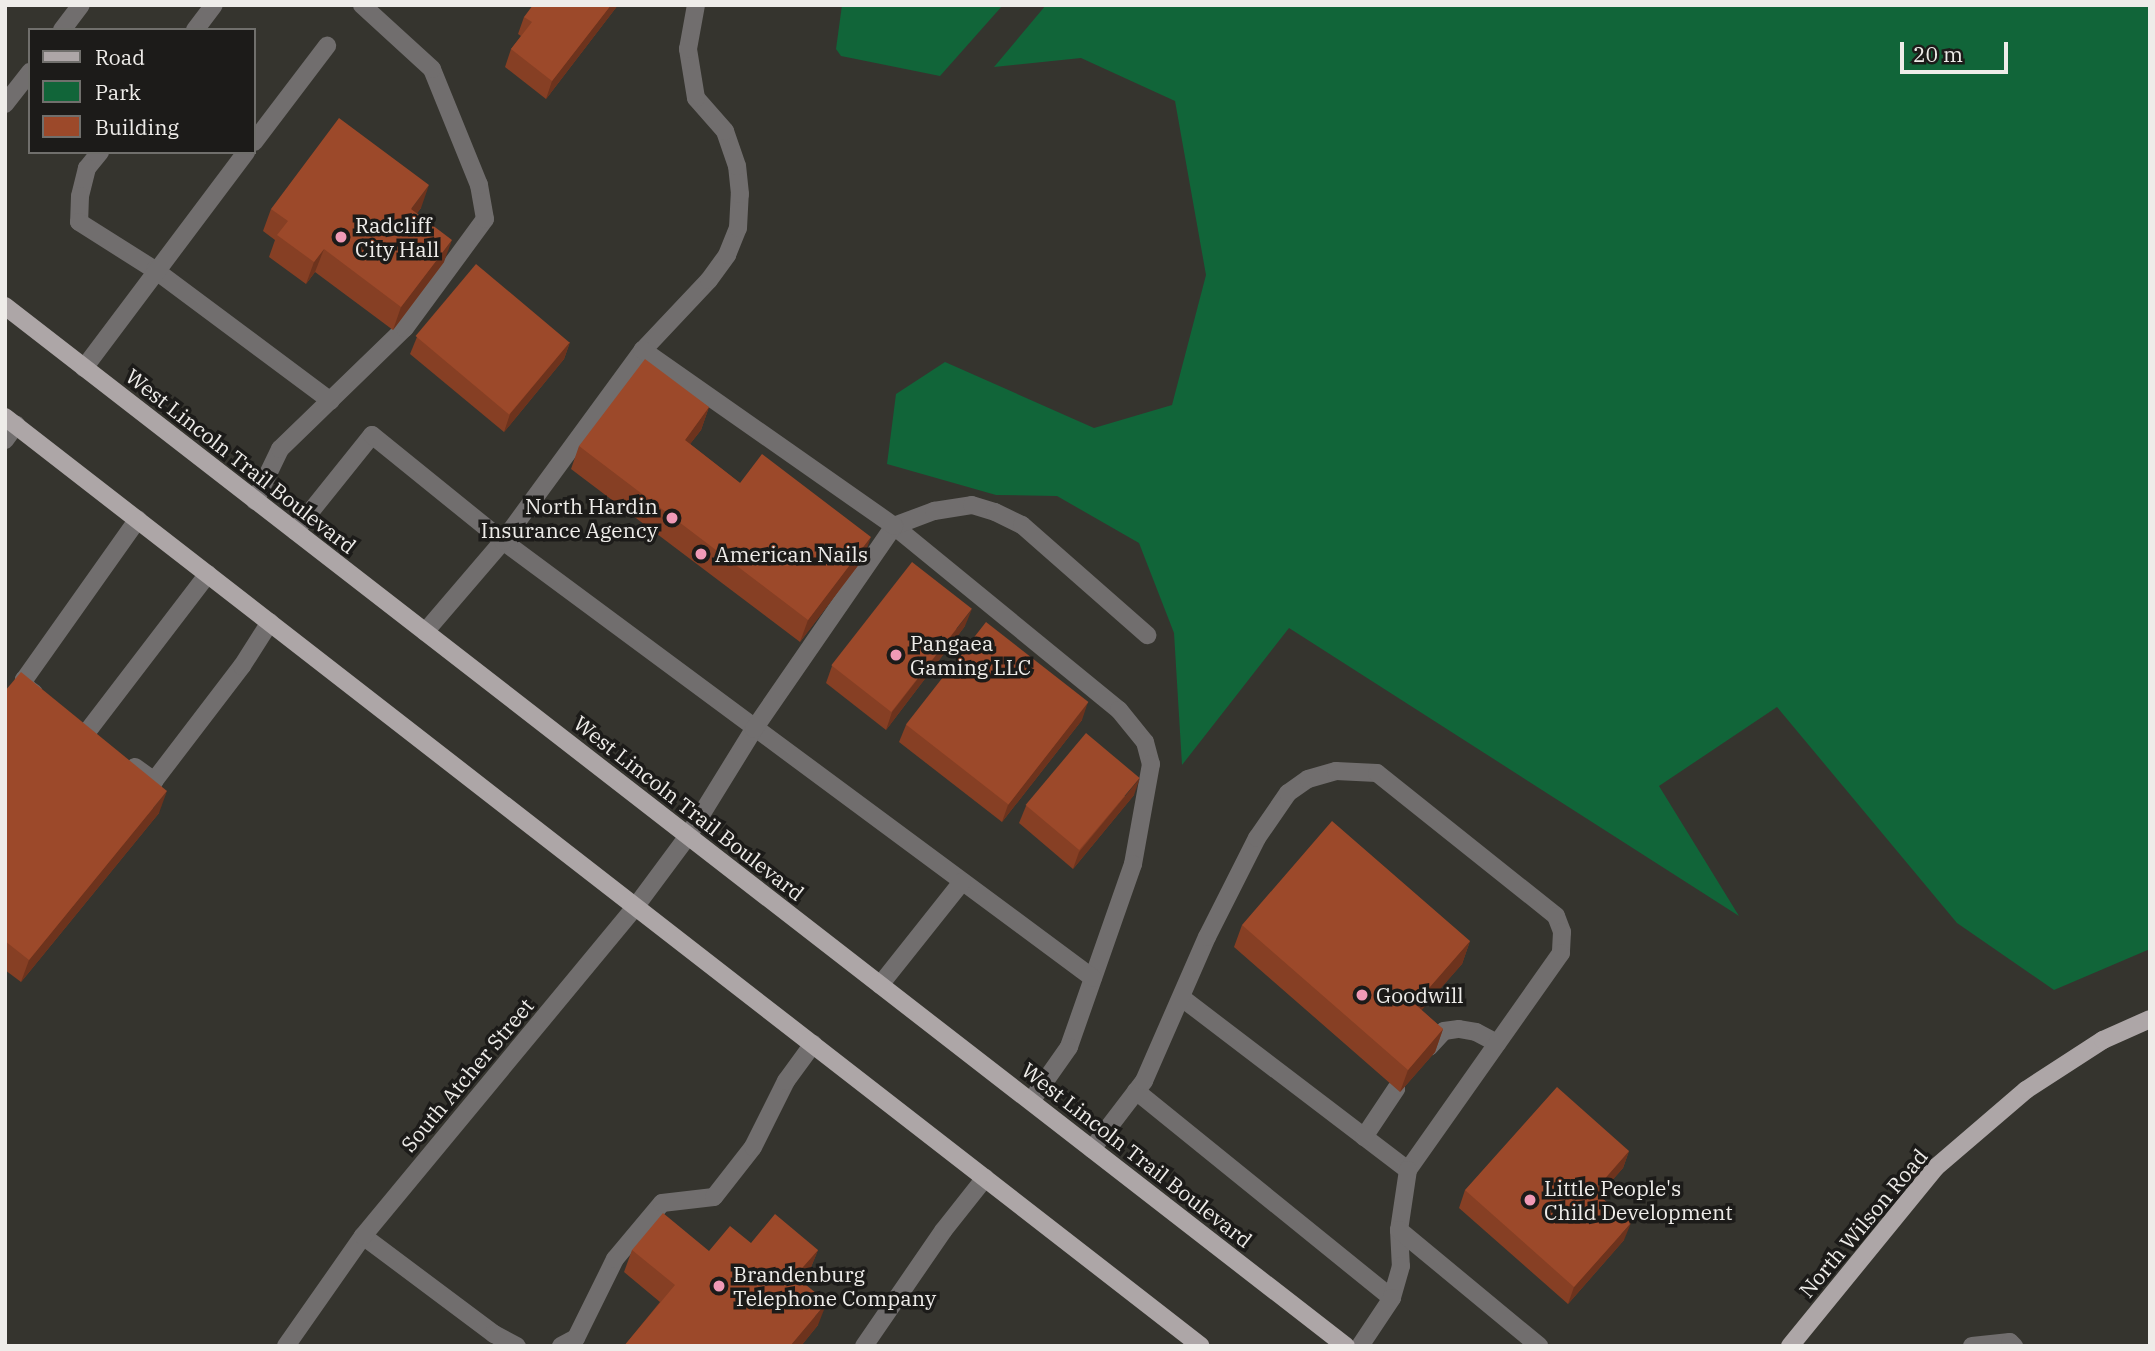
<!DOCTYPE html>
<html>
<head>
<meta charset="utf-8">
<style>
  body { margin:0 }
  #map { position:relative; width:2155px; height:1351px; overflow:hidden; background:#35342e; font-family:"IBM Plex Serif",serif }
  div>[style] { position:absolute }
  .green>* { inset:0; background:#116539 }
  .minor>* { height:18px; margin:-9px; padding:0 9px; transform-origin:9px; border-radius:9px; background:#716e6e }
  .major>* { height:18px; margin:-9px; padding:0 9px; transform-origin:9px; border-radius:9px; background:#ada6a7 }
  .wall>* { inset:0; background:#863f24 }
  .shaded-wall>* { inset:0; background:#6d331d }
  .building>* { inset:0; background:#9c492a; transform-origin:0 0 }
  .dots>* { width:19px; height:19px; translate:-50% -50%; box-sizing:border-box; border:4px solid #1c1b19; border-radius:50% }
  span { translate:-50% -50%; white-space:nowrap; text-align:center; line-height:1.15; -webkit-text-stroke:7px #1c1b19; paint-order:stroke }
  .poi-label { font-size:21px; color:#eeece9 }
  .left { translate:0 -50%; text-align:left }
  .right { translate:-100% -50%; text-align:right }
  .street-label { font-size:21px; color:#eeece9 }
  .frame { position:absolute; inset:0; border:7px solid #eeece9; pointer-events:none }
  .legend { position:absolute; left:28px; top:28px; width:228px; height:126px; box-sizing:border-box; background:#1c1b19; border:2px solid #706f6c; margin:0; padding:9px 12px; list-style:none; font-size:21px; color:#eeece9 }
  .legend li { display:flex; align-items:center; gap:14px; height:35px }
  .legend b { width:35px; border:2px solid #706f6c }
  .scale { position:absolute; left:1900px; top:42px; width:108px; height:32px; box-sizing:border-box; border:4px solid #eeece9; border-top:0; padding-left:9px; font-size:21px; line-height:24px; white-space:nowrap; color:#eeece9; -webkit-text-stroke:5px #1c1b19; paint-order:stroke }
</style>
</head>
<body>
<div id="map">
  <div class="green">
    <div style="clip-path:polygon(842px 5px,1003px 5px,940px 76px,841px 56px,836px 49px)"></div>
    <div style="clip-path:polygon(1046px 5px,2150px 5px,2150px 949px,2054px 990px,1957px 923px,1777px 707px,1659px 786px,1739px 916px,1289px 628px,1182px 765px,1174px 633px,1139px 543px,1057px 496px,996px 495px,887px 464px,896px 394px,945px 362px,1094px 428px,1172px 405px,1206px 275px,1175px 101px,1081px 58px,994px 67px)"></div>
  </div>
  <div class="minor">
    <div style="left:62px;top:30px;width:31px;rotate:-53deg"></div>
    <div style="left:195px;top:30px;width:31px;rotate:-53deg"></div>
    <div style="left:5px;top:104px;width:41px;rotate:-52deg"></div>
    <div style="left:254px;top:142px;width:121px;rotate:-52.8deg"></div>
    <div style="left:100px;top:152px;width:21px;rotate:129deg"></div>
    <div style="left:87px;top:168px;width:29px;rotate:104deg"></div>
    <div style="left:80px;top:196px;width:26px;rotate:92deg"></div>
    <div style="left:79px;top:222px;width:90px;rotate:32.3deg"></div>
    <div style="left:155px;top:270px;width:219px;rotate:36.7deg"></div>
    <div style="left:84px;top:368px;width:270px;rotate:-53.1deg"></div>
    <div style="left:5px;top:440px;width:19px;rotate:-54deg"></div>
    <div style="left:255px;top:501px;width:58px;rotate:-64.3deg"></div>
    <div style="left:280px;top:449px;width:174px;rotate:-44.1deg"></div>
    <div style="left:405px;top:328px;width:135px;rotate:-53.7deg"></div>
    <div style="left:485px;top:219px;width:35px;rotate:-100deg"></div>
    <div style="left:479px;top:185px;width:125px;rotate:-112.1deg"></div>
    <div style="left:432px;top:69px;width:95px;rotate:-137.6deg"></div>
    <div style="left:894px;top:526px;width:291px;rotate:39.3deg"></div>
    <div style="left:1119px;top:710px;width:41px;rotate:50.9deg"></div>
    <div style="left:1145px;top:742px;width:23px;rotate:75deg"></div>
    <div style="left:1151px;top:764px;width:102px;rotate:100.2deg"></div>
    <div style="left:1133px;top:864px;width:194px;rotate:109.3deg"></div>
    <div style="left:1069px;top:1047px;width:66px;rotate:125.1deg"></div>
    <div style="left:894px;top:526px;width:43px;rotate:-20.6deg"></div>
    <div style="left:934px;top:511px;width:38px;rotate:-9deg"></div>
    <div style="left:972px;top:505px;width:24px;rotate:17deg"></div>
    <div style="left:995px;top:512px;width:30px;rotate:26deg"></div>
    <div style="left:1022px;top:525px;width:167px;rotate:41.3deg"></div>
    <div style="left:295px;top:531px;width:123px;rotate:-51.3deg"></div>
    <div style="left:372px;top:435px;width:169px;rotate:39deg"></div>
    <div style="left:503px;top:541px;width:734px;rotate:36.53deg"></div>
    <div style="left:425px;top:632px;width:120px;rotate:-49.4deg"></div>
    <div style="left:503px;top:541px;width:237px;rotate:-53.8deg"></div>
    <div style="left:643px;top:350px;width:96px;rotate:-46.7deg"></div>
    <div style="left:709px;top:280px;width:31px;rotate:-54deg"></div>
    <div style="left:727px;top:255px;width:29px;rotate:-68deg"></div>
    <div style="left:738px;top:228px;width:34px;rotate:-87deg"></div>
    <div style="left:740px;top:194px;width:28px;rotate:-96deg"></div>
    <div style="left:737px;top:166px;width:37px;rotate:-109deg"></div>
    <div style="left:725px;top:131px;width:44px;rotate:-131.3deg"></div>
    <div style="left:696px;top:98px;width:50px;rotate:-99.3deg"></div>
    <div style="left:688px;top:49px;width:45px;rotate:-79.7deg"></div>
    <div style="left:34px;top:693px;width:9px;rotate:-144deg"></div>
    <div style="left:27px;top:688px;width:9px;rotate:-111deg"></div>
    <div style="left:24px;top:680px;width:197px;rotate:-54.7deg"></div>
    <div style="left:87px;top:732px;width:199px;rotate:-52.6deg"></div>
    <div style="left:135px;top:767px;width:24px;rotate:36deg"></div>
    <div style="left:154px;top:781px;width:145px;rotate:-52.6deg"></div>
    <div style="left:242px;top:666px;width:52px;rotate:-57.5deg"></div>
    <div style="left:880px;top:985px;width:132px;rotate:-51.5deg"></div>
    <div style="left:1182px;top:998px;width:284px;rotate:37.3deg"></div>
    <div style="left:1429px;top:1047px;width:22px;rotate:-47deg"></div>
    <div style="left:1444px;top:1031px;width:15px;rotate:-8deg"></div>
    <div style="left:1459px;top:1029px;width:17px;rotate:10deg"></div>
    <div style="left:1476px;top:1032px;width:24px;rotate:28deg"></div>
    <div style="left:1136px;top:1091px;width:329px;rotate:39deg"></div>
    <div style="left:1364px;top:1137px;width:58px;rotate:-56.3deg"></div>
    <div style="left:1092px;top:1149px;width:86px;rotate:-52.6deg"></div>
    <div style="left:1144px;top:1081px;width:157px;rotate:-66.4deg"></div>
    <div style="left:1207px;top:937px;width:111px;rotate:-63.2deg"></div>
    <div style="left:1257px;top:838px;width:55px;rotate:-55.4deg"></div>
    <div style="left:1288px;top:793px;width:24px;rotate:-35deg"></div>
    <div style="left:1308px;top:779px;width:29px;rotate:-16deg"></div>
    <div style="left:1336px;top:771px;width:41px;rotate:2.8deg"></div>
    <div style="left:1377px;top:773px;width:229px;rotate:38.6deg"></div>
    <div style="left:1556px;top:916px;width:17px;rotate:69deg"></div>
    <div style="left:1562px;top:932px;width:21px;rotate:93deg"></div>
    <div style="left:1561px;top:953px;width:266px;rotate:125.2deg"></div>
    <div style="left:1408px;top:1170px;width:61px;rotate:98.5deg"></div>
    <div style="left:1399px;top:1230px;width:36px;rotate:87deg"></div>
    <div style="left:1401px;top:1266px;width:33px;rotate:106deg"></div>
    <div style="left:1392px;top:1298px;width:58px;rotate:123.7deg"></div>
    <div style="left:1399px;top:1230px;width:182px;rotate:39.6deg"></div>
    <div style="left:363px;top:1236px;width:164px;rotate:36.8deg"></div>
    <div style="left:494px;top:1334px;width:26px;rotate:28deg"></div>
    <div style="left:286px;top:1346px;width:134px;rotate:-55deg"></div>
    <div style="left:363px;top:1236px;width:428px;rotate:-50.4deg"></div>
    <div style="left:636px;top:906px;width:87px;rotate:-53.4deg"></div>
    <div style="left:688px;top:836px;width:126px;rotate:-58.3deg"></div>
    <div style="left:754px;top:729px;width:247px;rotate:-55.4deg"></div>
    <div style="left:894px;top:526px;width:307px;rotate:-145deg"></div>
    <div style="left:561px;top:1346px;width:17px;rotate:-28deg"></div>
    <div style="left:576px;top:1338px;width:88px;rotate:-63.7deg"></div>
    <div style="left:615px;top:1259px;width:73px;rotate:-50deg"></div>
    <div style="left:662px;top:1203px;width:52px;rotate:-6.6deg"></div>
    <div style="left:714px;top:1197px;width:63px;rotate:-52deg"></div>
    <div style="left:753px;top:1147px;width:74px;rotate:-63.4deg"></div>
    <div style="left:786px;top:1081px;width:46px;rotate:-53.9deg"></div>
    <div style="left:864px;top:1346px;width:140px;rotate:-55.5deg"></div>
    <div style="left:943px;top:1231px;width:68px;rotate:-51.6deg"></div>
    <div style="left:1972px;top:1346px;width:38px;rotate:-6deg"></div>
    <div style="left:2010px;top:1342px;width:6px;rotate:45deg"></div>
  </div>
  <div class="major">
    <div style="left:5px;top:306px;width:1697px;rotate:37.8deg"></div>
    <div style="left:5px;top:417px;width:1514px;rotate:37.84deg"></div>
    <div style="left:1790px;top:1346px;width:230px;rotate:-50.8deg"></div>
    <div style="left:1935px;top:1168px;width:120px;rotate:-40.6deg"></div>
    <div style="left:2026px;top:1090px;width:92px;rotate:-33deg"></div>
    <div style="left:2103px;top:1040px;width:51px;rotate:-24.1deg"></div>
  </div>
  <div class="wall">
    <div style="clip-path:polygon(618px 5px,546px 99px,505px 67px,511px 49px,521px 36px,518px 34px,524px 17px)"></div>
    <div style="clip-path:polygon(421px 208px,417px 213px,444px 262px,393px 330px,315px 272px,306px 284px,269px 257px,275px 240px,263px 231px,271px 209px)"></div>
    <div style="clip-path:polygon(417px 337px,570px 342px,564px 359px,504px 432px,410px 354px)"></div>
    <div style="clip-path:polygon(709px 407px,701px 430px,690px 444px,740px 483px,863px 559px,800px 642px,571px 469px,579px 446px)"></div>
    <div style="clip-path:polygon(965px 626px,886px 730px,826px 683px,832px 666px)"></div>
    <div style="clip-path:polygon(5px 691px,159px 813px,21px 982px,5px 970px)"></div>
    <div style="clip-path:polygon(1082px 720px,1002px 822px,899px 742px,906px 725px)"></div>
    <div style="clip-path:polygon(1134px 795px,1073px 869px,1019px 823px,1026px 806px)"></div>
    <div style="clip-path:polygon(1242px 925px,1470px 941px,1462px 964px,1421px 1010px,1443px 1029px,1435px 1052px,1400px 1092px,1234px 947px)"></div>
    <div style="clip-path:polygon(1629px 1151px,1623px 1168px,1599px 1195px,1624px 1240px,1568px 1304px,1459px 1208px,1465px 1190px)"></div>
    <div style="clip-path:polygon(632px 1250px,709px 1251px,818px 1250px,809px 1272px,802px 1281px,818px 1325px,801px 1346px,624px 1346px,660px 1302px,624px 1272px)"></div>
  </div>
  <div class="shaded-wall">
    <div style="clip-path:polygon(611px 5px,618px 5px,546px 99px,552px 81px)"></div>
    <div style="clip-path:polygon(429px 185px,421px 208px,403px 231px,411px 209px)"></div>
    <div style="clip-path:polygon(452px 240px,444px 262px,393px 330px,401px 307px)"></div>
    <div style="clip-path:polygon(324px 249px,315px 272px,306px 284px,314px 262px)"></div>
    <div style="clip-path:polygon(570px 342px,564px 359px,504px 432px,510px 414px)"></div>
    <div style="clip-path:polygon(709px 407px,701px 430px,676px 462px,685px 440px)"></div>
    <div style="clip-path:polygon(871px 537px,863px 559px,800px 642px,808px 620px)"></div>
    <div style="clip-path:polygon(972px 609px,965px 626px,886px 730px,892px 712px)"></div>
    <div style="clip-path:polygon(1088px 702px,1082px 720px,1002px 822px,1008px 805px)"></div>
    <div style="clip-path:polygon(1140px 778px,1134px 795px,1073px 869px,1079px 852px)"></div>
    <div style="clip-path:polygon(167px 791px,159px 813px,21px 982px,29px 960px)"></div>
    <div style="clip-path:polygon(1470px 941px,1462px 964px,1407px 1027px,1415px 1004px)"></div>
    <div style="clip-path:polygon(1443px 1029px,1435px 1052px,1400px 1092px,1408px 1070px)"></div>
    <div style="clip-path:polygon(1629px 1151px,1623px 1168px,1588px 1208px,1594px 1191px)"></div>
    <div style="clip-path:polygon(1631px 1223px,1624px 1240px,1568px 1304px,1574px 1287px)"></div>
    <div style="clip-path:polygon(818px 1250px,809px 1272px,787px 1298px,795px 1276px)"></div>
    <div style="clip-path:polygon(827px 1302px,818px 1325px,801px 1346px,790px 1346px)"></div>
  </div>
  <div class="building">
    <div style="clip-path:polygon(533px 5px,611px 5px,552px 81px,511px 49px,532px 22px,524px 17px)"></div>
    <div style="clip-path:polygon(339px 118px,429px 185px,411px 209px,452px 240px,401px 307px,324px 249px,314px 262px,277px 235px,288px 221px,271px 209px)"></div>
    <div style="left:476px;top:264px;width:122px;height:94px;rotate:40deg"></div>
    <div style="clip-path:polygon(645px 359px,709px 407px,685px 440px,740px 483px,762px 454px,871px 537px,808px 620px,579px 446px)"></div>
    <div style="left:912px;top:562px;width:76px;height:131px;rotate:38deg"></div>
    <div style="left:986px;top:622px;width:130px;height:130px;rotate:38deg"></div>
    <div style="clip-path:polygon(21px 672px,167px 791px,29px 960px,5px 941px,5px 691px)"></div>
    <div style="left:1086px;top:733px;width:70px;height:94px;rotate:40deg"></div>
    <div style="clip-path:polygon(1332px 821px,1470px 941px,1415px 1004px,1443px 1029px,1408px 1070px,1242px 925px)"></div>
    <div style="clip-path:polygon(1557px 1087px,1629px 1151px,1594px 1191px,1631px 1223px,1574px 1287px,1465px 1190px)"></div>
    <div style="clip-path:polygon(663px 1213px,709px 1251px,730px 1226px,751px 1243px,775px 1214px,818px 1250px,795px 1276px,827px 1302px,790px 1346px,624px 1346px,675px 1285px,632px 1250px)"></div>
  </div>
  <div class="dots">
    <div style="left:341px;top:237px;background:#f09ab6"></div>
    <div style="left:672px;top:518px;background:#f09ab6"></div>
    <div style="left:701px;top:554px;background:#f09ab6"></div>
    <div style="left:896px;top:655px;background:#f09ab6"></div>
    <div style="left:1362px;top:995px;background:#f09ab6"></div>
    <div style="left:1530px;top:1200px;background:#f09ab6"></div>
    <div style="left:719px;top:1286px;background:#f09ab6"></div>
  </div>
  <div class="poi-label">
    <span class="left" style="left:355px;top:237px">Radcliff<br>City Hall</span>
    <span class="right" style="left:658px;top:518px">North Hardin<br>Insurance Agency</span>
    <span class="left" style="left:715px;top:554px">American Nails</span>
    <span class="left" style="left:910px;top:655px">Pangaea<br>Gaming LLC</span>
    <span class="left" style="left:1376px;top:995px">Goodwill</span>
    <span class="left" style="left:1544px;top:1200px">Little People's<br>Child Development</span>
    <span class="left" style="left:733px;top:1286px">Brandenburg<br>Telephone Company</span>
  </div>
  <div class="street-label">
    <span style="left:241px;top:461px;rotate:38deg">West Lincoln Trail Boulevard</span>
    <span style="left:689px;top:808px;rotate:38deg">West Lincoln Trail Boulevard</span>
    <span style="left:467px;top:1075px;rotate:-50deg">South Atcher Street</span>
    <span style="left:1137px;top:1155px;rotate:38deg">West Lincoln Trail Boulevard</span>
    <span style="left:1863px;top:1223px;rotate:-50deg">North Wilson Road</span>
  </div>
  <div class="frame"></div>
  <ul class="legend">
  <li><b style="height:9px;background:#ada6a7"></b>Road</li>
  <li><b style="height:19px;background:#116539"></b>Park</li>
  <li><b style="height:19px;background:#9c492a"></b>Building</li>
  </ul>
  <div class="scale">20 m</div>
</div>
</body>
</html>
